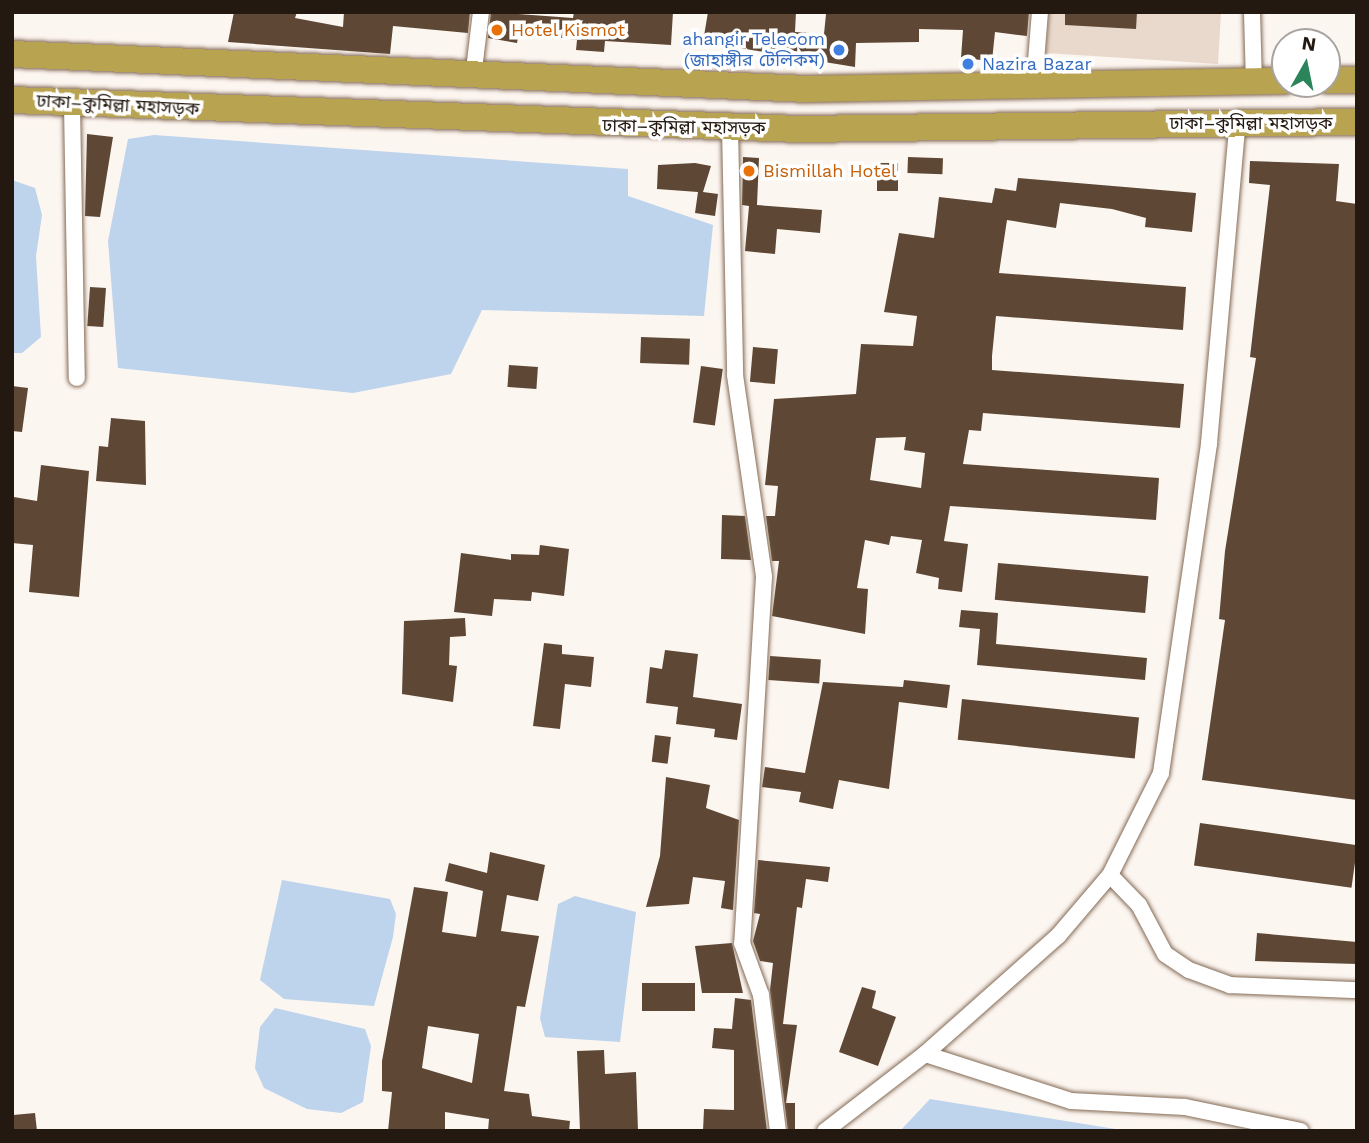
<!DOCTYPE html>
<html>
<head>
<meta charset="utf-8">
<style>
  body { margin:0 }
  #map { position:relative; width:1369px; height:1143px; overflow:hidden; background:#fcf6f1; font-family:"Work Sans","Noto Sans Bengali",sans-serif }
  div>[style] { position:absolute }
  .green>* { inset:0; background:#e9d9cc }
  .water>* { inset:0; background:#bed3ec }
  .building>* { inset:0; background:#5e4835; transform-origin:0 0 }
  .roads { filter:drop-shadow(0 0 2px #846a54) drop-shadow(0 0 2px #846a54) }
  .minor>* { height:16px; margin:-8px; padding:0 8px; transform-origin:8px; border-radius:8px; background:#fff }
  .trunk>* { height:26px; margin:-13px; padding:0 13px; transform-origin:13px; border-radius:13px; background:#b8a350 }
  .dots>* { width:19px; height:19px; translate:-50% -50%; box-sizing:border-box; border:4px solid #fff; border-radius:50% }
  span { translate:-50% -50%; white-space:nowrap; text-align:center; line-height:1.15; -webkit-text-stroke:7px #fff; paint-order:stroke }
  .food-label { font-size:18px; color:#c56008 }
  .left { translate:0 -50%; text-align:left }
  .shop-label { font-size:18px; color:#366cbe }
  .right { translate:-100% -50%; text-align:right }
  .street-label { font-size:18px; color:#231910 }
  .frame { position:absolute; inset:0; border:14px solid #231910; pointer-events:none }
  .north { position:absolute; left:1271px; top:28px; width:70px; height:70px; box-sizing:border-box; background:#fff; border:2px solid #a7a39f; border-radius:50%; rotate:9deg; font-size:19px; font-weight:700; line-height:28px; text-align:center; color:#231910 }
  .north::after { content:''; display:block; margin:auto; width:24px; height:32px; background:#2a855b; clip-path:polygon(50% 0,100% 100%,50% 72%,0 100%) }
</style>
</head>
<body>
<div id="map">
  <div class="green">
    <div style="clip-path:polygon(1049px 12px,1221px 12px,1218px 64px,1046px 53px)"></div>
  </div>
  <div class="water">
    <div style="clip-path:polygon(154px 135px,628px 169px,628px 196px,713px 225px,704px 316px,482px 310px,451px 374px,353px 393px,118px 368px,108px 241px,128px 139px)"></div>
    <div style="clip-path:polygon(12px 180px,35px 188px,42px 215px,36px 256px,41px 337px,22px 353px,12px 353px)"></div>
    <div style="clip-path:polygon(282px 880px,390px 899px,396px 914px,393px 937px,374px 1006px,284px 999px,260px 980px)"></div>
    <div style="clip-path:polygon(575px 896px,636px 912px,620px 1042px,545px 1037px,540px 1018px,558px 904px)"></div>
    <div style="clip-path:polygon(275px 1008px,365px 1029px,371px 1046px,363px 1102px,341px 1113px,307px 1109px,264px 1088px,255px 1068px,260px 1027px)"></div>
    <div style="clip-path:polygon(930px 1099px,1128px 1131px,900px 1131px)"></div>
  </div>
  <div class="building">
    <div style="clip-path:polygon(234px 12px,297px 12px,295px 18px,343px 27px,344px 12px,470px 12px,468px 33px,393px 26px,390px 54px,228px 42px)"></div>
    <div style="clip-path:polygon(491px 12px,573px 18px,574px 12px,673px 12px,671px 45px,605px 41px,604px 52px,576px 50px,577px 40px,519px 32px,517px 43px,488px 38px)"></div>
    <div style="clip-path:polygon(708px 12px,796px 12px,795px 32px,824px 34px,826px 14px,1029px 12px,1027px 36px,995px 32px,992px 61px,961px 58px,963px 30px,919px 29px,919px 42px,856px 43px,855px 67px,703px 42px)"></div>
    <div style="clip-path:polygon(1065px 12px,1137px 12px,1136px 29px,1065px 25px)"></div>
    <div style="clip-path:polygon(87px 134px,113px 137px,100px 217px,85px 216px)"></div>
    <div style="clip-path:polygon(743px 157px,759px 158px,757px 205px,822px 210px,820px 233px,777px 229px,775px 254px,745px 251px,749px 206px,742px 205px)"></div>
    <div style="left:908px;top:157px;width:35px;height:16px;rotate:2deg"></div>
    <div style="clip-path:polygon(1250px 161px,1339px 164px,1336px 201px,1357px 204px,1357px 800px,1202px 780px,1225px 620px,1219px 619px,1225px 551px,1256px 358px,1250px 357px,1270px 185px,1249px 183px)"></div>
    <div style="clip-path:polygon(695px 163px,711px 166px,703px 192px,718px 194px,715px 216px,695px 213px,698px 192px,657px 189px,658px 165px)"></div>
    <div style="left:877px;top:163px;width:21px;height:28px"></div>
    <div style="clip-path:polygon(evenodd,1018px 178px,1196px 193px,1192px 232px,1145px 227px,1146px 218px,1112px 209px,1060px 203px,1056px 228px,1007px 220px,999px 273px,1186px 287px,1183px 330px,996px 316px,992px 356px,992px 370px,1184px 384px,1180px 428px,983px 413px,981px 431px,969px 430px,963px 464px,1159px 478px,1156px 520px,950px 506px,944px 541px,968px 544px,962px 592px,938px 589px,939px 578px,916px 573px,922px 540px,891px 536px,889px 545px,865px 540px,857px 588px,868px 589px,865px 634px,772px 616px,779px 561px,772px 561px,766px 516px,775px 516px,778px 486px,765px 485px,774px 399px,856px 394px,861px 344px,913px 346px,917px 316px,884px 312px,899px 233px,934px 238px,939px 197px,992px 203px,995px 188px,1016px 191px,1018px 178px,906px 437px,904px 450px,925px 453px,921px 488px,870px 480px,876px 438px,906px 437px)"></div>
    <div style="left:90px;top:287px;width:16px;height:39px;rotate:4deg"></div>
    <div style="left:641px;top:337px;width:49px;height:26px;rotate:2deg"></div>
    <div style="left:753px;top:347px;width:25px;height:35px;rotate:5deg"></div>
    <div style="left:509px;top:365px;width:29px;height:22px;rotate:4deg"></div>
    <div style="left:701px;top:366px;width:22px;height:57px;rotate:8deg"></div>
    <div style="clip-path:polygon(12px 386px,28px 388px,22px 432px,12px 431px)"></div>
    <div style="clip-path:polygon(111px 418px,145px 421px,146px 485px,96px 481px,99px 446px,108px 447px)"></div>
    <div style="clip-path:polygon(41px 465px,89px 471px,79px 597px,29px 592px,33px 545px,12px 543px,14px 497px,37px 501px)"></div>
    <div style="clip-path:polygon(722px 515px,745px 516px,751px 560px,721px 559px)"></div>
    <div style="clip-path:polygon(540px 545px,569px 549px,564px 596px,532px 592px,531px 601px,494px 599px,492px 616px,454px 612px,461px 553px,511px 560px,511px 554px,539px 555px)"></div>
    <div style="left:998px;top:563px;width:151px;height:37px;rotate:5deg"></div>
    <div style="clip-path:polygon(961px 610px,998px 613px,996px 644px,1147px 658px,1145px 680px,977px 665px,980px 629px,959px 627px)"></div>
    <div style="clip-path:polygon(465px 618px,466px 636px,450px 637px,449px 665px,457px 666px,453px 702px,402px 694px,404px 621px)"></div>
    <div style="clip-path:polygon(544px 643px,562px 645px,562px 654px,594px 657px,591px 687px,565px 684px,560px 729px,533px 726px)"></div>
    <div style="clip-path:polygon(665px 650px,698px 654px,693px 697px,742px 704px,737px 740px,714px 737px,715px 729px,676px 724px,678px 707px,646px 703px,650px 667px,662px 669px)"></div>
    <div style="left:770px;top:656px;width:51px;height:24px;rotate:4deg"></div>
    <div style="clip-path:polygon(904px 680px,950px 685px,947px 708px,899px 702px,889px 789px,839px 780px,833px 809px,799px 802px,801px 792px,762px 787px,765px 767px,805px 773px,823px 682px,903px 687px)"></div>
    <div style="left:962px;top:699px;width:178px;height:41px;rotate:6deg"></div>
    <div style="left:655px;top:735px;width:16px;height:27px;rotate:7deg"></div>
    <div style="clip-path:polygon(666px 777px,710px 785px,706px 808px,739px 820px,733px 910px,721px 908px,725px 881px,693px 877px,689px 904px,646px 907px,660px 856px)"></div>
    <div style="left:1200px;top:823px;width:159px;height:43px;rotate:8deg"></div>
    <div style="clip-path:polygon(evenodd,490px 852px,545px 865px,538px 901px,507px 895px,501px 931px,539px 936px,525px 1007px,517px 1006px,504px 1091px,529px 1094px,532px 1116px,570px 1121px,569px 1131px,488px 1131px,489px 1119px,445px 1112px,445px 1129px,388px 1131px,392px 1092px,382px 1091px,382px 1061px,414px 887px,448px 892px,442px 932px,476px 937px,483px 891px,445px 881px,449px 863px,487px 873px,490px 852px,428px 1026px,479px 1034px,472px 1083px,422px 1068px,428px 1026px)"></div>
    <div style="clip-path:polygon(758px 860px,830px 867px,828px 882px,806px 879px,802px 908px,797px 907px,783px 1024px,797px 1025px,786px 1103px,795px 1103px,795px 1131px,788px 1131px,770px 990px,773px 963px,760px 961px,753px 941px,760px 914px,754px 913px)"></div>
    <div style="clip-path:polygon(1257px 933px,1357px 942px,1357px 964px,1255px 961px)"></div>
    <div style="clip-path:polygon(732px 943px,743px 993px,702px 993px,695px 946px)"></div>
    <div style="left:695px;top:983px;width:28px;height:53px;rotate:90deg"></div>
    <div style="clip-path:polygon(862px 987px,876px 991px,872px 1008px,896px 1017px,878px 1066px,839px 1052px)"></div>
    <div style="clip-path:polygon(735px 998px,751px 1000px,767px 1131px,703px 1131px,704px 1109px,734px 1110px,734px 1050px,712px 1048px,714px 1028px,732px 1029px)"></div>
    <div style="clip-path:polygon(604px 1050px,605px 1074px,636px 1072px,638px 1131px,580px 1131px,577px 1051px)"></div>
    <div style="clip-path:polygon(35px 1113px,37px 1131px,14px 1131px,13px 1115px)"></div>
  </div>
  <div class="roads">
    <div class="minor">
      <div style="left:1252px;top:12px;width:70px;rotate:88.4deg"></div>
      <div style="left:473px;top:78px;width:66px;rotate:-83.1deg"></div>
      <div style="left:1034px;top:86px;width:74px;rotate:-85.4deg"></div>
      <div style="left:72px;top:105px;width:273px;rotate:89deg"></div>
      <div style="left:730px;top:128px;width:247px;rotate:88.8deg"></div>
      <div style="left:735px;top:375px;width:204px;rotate:81.8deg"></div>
      <div style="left:764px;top:577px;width:367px;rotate:93.4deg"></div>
      <div style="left:742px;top:943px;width:55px;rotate:69.9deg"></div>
      <div style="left:761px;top:995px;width:137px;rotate:82.9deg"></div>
      <div style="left:1110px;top:875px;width:42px;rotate:46deg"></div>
      <div style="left:1139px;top:905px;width:55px;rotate:62deg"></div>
      <div style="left:1165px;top:954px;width:29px;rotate:34deg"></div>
      <div style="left:1189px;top:970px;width:44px;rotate:20.1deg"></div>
      <div style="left:1230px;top:985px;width:127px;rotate:2.3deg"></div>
      <div style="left:925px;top:1054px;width:153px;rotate:17.8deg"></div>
      <div style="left:1071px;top:1101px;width:114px;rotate:3deg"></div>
      <div style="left:1185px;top:1107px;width:118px;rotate:11.7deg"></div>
      <div style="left:825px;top:1131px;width:126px;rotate:-37.6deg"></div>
      <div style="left:925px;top:1054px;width:178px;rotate:-41.6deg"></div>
      <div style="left:1058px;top:936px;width:80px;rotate:-49.6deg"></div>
      <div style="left:1110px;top:875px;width:114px;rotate:-63.4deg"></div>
      <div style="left:1161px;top:773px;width:333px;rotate:-81.7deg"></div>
      <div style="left:1209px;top:443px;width:323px;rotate:-84.9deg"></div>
    </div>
    <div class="trunk">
      <div style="left:12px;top:54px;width:796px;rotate:2.52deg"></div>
      <div style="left:807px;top:89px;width:478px;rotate:-1deg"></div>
      <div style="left:1327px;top:80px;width:30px"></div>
      <div style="left:12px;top:100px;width:787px;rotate:2.11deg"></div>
      <div style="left:798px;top:129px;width:559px;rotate:-0.72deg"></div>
    </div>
  </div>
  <div class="dots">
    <div style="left:497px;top:30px;background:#e8710a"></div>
    <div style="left:839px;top:50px;background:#3f7fe0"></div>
    <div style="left:968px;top:64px;background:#3f7fe0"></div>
    <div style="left:749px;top:171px;background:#e8710a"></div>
  </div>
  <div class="food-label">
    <span class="left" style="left:511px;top:30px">Hotel Kismot</span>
    <span class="left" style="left:763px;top:171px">Bismillah Hotel</span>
  </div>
  <div class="shop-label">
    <span class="right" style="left:825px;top:50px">ahangir Telecom<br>(জাহাঙ্গীর টেলিকম)</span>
    <span class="left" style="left:982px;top:64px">Nazira Bazar</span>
  </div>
  <div class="street-label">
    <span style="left:118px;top:105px;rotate:3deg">ঢাকা–কুমিল্লা মহাসড়ক</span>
    <span style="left:1251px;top:123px">ঢাকা–কুমিল্লা মহাসড়ক</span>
    <span style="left:684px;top:127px;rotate:1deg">ঢাকা–কুমিল্লা মহাসড়ক</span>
  </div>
  <div class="frame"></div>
  <div class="north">N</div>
</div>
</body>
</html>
